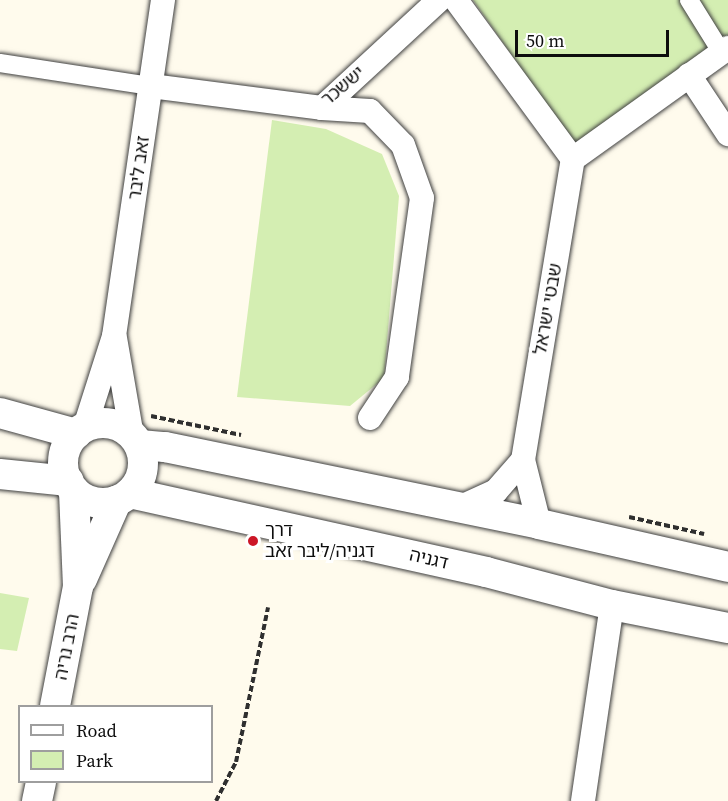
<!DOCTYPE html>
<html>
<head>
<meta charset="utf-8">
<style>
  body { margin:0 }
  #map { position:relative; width:728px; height:801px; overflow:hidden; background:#fffbed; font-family:"Source Serif 4","Noto Sans Hebrew",serif }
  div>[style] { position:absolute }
  .green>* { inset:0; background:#d4eeb2 }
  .path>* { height:4px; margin-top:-2px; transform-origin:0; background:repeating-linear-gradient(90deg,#2f2f2f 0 6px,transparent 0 9px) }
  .roads { filter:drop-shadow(0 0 2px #404040) drop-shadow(0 0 2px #404040) }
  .pedestrian>* { height:18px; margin:-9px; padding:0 9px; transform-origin:9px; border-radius:9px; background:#fff }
  .minor>* { height:24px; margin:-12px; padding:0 12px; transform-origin:12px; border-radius:12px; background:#fff }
  .tertiary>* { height:30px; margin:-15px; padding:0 15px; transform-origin:15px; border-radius:15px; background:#fff }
  .tertiary>.ring { margin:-15px; padding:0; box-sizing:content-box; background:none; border:30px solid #fff; border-radius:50% }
  .dots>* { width:16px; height:16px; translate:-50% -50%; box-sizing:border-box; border:3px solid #fff; border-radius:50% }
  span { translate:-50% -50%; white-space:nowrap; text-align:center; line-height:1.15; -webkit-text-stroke:6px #fff; paint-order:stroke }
  .street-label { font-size:18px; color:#0d0d0d }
  .poi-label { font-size:18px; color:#0d0d0d }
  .left { translate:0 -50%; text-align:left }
  .legend { position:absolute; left:18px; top:705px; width:195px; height:78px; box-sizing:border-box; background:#fff; border:2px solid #9e9e9e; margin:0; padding:8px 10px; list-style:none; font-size:18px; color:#0d0d0d }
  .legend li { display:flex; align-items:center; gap:12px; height:30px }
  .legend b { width:30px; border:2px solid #9e9e9e }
  .scale { position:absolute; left:515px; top:30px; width:154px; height:27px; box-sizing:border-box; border:3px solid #0d0d0d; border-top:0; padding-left:8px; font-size:18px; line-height:21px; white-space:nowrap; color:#0d0d0d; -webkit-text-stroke:4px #fff; paint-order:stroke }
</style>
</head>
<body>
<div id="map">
  <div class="green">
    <div style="clip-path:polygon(473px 0,728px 0,728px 35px,574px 144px)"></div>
    <div style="clip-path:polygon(272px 120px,326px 129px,382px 154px,399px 196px,384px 378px,350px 406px,237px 397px)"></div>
    <div style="clip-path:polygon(0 593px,29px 598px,17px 651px,0 649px)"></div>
  </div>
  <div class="path">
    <div style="left:151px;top:416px;width:92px;rotate:11.9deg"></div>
    <div style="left:629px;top:517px;width:77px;rotate:12.8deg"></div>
    <div style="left:216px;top:801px;width:44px;rotate:-62.9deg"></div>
    <div style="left:236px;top:762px;width:158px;rotate:-78.3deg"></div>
  </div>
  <div class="roads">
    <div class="pedestrian">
      <div style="left:689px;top:0;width:62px;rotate:58.1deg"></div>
      <div style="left:0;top:63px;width:153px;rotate:8.7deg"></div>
    </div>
    <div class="minor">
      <div style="left:456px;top:0;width:197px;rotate:53.7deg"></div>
      <div style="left:689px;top:75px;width:71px;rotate:56.5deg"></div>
      <div style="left:151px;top:86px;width:172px;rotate:7.3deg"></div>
      <div style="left:322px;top:108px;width:159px;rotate:-42.7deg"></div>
      <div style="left:322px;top:108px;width:48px;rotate:3.6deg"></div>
      <div style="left:370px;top:111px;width:47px;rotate:45.9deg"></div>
      <div style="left:403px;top:145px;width:56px;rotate:70.3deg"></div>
      <div style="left:422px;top:198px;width:181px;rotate:98deg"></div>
      <div style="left:397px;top:377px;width:49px;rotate:123.4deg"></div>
      <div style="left:115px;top:338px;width:99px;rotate:80.2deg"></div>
      <div style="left:85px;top:427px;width:96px;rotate:-72.3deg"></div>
      <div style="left:114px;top:336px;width:340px;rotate:-81.7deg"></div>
      <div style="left:459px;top:508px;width:41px;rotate:-24.7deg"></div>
      <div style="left:496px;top:491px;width:41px;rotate:-48.9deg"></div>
      <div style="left:539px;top:524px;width:66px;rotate:-104deg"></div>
      <div style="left:523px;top:460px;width:305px;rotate:-80.6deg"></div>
      <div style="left:573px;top:159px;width:191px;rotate:-35.6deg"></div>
      <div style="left:583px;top:801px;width:198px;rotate:-81.6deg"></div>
    </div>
    <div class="tertiary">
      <div style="left:0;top:413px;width:79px;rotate:15.4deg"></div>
      <div class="ring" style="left:63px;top:423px;width:50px;height:50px"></div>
      <div style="left:140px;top:445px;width:25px;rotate:5deg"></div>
      <div style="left:165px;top:447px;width:382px;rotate:11.6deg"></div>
      <div style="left:539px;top:524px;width:194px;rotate:12.8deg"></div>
      <div style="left:0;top:474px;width:69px;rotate:5.8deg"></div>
      <div style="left:130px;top:493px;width:365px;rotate:12.5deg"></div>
      <div style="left:486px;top:572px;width:130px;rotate:14.7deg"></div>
      <div style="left:612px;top:605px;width:118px;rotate:11.2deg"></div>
      <div style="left:82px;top:579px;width:86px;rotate:-66.1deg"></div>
      <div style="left:55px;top:706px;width:121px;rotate:-79.1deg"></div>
      <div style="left:78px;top:587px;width:97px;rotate:-92.4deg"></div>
      <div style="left:37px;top:801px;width:19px;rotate:-78deg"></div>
    </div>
  </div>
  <div class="dots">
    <div style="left:253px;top:541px;background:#cc1626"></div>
  </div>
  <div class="street-label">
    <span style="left:343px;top:86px;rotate:-40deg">יששכר</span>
    <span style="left:139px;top:168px;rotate:-82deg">זאב ליבר</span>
    <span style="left:548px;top:309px;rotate:-80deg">שבטי ישראל</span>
    <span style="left:429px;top:559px;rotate:13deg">דגניה</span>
    <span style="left:67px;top:647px;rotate:-79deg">הרב נריה</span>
  </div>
  <div class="poi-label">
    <span class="left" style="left:265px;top:541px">דרך<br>דגניה/ליבר זאב</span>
  </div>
  <ul class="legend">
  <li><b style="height:8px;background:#fff"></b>Road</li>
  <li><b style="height:16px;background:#d4eeb2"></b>Park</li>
  </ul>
  <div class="scale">50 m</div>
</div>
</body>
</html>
